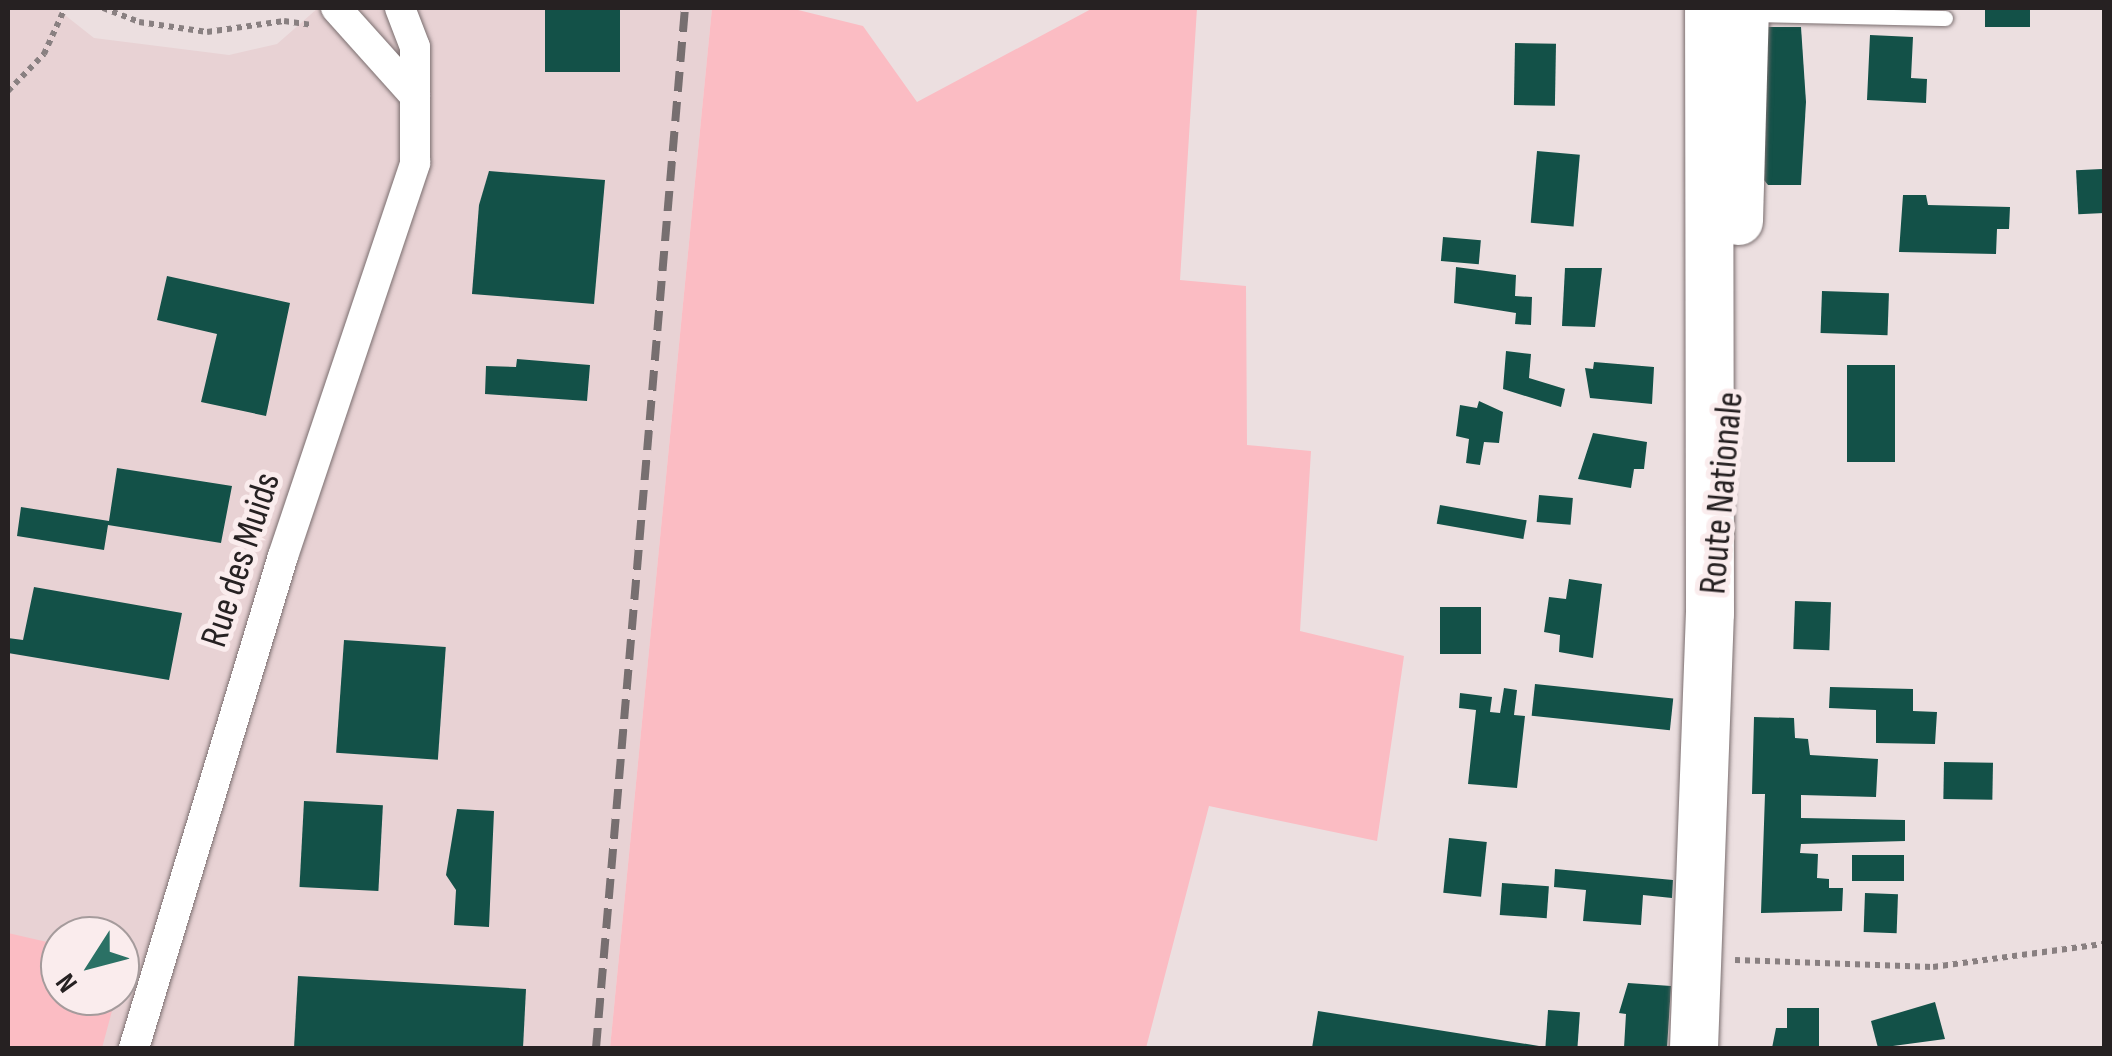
<!DOCTYPE html>
<html>
<head>
<meta charset="utf-8">
<style>
  body { margin:0 }
  #map { position:relative; width:2112px; height:1056px; overflow:hidden; background:#ecdfe0; font-family:"Sofia Sans Condensed",sans-serif }
  div>[style] { position:absolute }
  .built>* { inset:0; background:#e8d2d4 }
  .green>* { inset:0; background:#fbbcc3 }
  .building>* { inset:0; background:#135148; transform-origin:0 0 }
  .path>* { height:6px; margin-top:-3px; transform-origin:0; background:repeating-linear-gradient(90deg,#898081 0 5px,transparent 0 10px) }
  .roads { filter:drop-shadow(0 0 2px #7a6e6f) drop-shadow(0 0 2px #7a6e6f) }
  .service>* { height:15px; margin:-7.5px; padding:0 7.5px; transform-origin:7.5px; border-radius:7.5px; background:#fff }
  .minor>* { height:30px; margin:-15px; padding:0 15px; transform-origin:15px; border-radius:15px; background:#fff }
  .primary>* { height:48px; margin:-24px; padding:0 24px; transform-origin:24px; border-radius:24px; background:#fff }
  .rail>* { height:8px; margin-top:-4px; transform-origin:0; background:repeating-linear-gradient(90deg,#776f70 0 20px,transparent 0 30px) }
  span { translate:-50% -50%; white-space:nowrap; text-align:center; line-height:1.15; -webkit-text-stroke:10px #faeced; paint-order:stroke }
  .street-label { font-size:38px; color:#262122 }
  .frame { position:absolute; inset:0; border:10px solid #262122; pointer-events:none }
  .north { position:absolute; left:40px; top:916px; width:100px; height:100px; box-sizing:border-box; background:#faeced; border:2px solid #a59b9c; border-radius:50%; rotate:234deg; font-size:28px; font-weight:700; line-height:40px; text-align:center; color:#262122 }
  .north::after { content:''; display:block; margin:auto; width:35px; height:45px; background:#2b7165; clip-path:polygon(50% 0,100% 100%,50% 72%,0 100%) }
</style>
</head>
<body>
<div id="map">
  <div class="built">
    <div style="clip-path:polygon(evenodd,8px 8px,56px 8px,94px 38px,229px 55px,277px 44px,318px 8px,712px 8px,610px 1048px,8px 1048px,8px 8px,60px 936px,120px 936px,120px 996px,60px 996px,60px 936px)"></div>
  </div>
  <div class="green">
    <div style="clip-path:polygon(712px 8px,790px 8px,863px 26px,917px 102px,1093px 8px,1197px 8px,1180px 280px,1246px 286px,1247px 445px,1311px 451px,1300px 631px,1404px 656px,1377px 841px,1209px 806px,1146px 1048px,610px 1048px)"></div>
    <div style="clip-path:polygon(8px 933px,60px 945px,60px 996px,116px 996px,102px 1048px,8px 1048px)"></div>
  </div>
  <div class="building">
    <div style="left:545px;top:8px;width:75px;height:64px"></div>
    <div style="left:1985px;top:8px;width:45px;height:19px"></div>
    <div style="clip-path:polygon(1764px 27px,1801px 27px,1806px 102px,1801px 185px,1768px 185px,1764px 180px)"></div>
    <div style="clip-path:polygon(1870px 35px,1913px 37px,1911px 78px,1927px 79px,1926px 103px,1867px 100px)"></div>
    <div style="left:1515px;top:43px;width:41px;height:62px;rotate:1deg"></div>
    <div style="left:1537px;top:151px;width:43px;height:72px;rotate:5deg"></div>
    <div style="left:2102px;top:169px;width:44px;height:26px;rotate:87deg"></div>
    <div style="clip-path:polygon(489px 171px,605px 180px,594px 304px,472px 294px,479px 205px)"></div>
    <div style="clip-path:polygon(1903px 195px,1926px 195px,1928px 205px,2010px 207px,2009px 229px,1997px 229px,1996px 254px,1899px 252px)"></div>
    <div style="left:1443px;top:237px;width:38px;height:24px;rotate:5deg"></div>
    <div style="clip-path:polygon(1456px 267px,1516px 275px,1515px 296px,1532px 297px,1531px 325px,1515px 324px,1516px 313px,1454px 303px)"></div>
    <div style="clip-path:polygon(1565px 268px,1602px 268px,1595px 327px,1562px 326px)"></div>
    <div style="clip-path:polygon(167px 276px,290px 303px,266px 416px,201px 402px,217px 334px,157px 320px)"></div>
    <div style="left:1822px;top:291px;width:67px;height:42px;rotate:2deg"></div>
    <div style="clip-path:polygon(1506px 351px,1531px 354px,1529px 378px,1565px 389px,1561px 407px,1503px 389px)"></div>
    <div style="clip-path:polygon(517px 359px,590px 365px,587px 401px,485px 394px,486px 366px,516px 367px)"></div>
    <div style="clip-path:polygon(1594px 362px,1654px 367px,1652px 404px,1590px 398px,1585px 368px,1593px 369px)"></div>
    <div style="left:1847px;top:365px;width:48px;height:97px"></div>
    <div style="clip-path:polygon(1479px 401px,1503px 412px,1499px 443px,1484px 442px,1480px 465px,1466px 463px,1469px 439px,1456px 436px,1460px 405px,1477px 408px)"></div>
    <div style="clip-path:polygon(1593px 433px,1647px 442px,1644px 469px,1634px 469px,1631px 488px,1578px 479px)"></div>
    <div style="clip-path:polygon(117px 468px,232px 486px,221px 543px,108px 525px,104px 550px,17px 536px,21px 507px,109px 521px)"></div>
    <div style="left:1539px;top:495px;width:34px;height:27px;rotate:5deg"></div>
    <div style="left:1440px;top:505px;width:88px;height:19px;rotate:10deg"></div>
    <div style="clip-path:polygon(1569px 579px,1602px 584px,1593px 658px,1559px 652px,1560px 635px,1544px 632px,1549px 597px,1566px 599px)"></div>
    <div style="clip-path:polygon(34px 587px,182px 613px,169px 680px,8px 653px,8px 638px,23px 640px)"></div>
    <div style="left:1795px;top:601px;width:36px;height:48px;rotate:2deg"></div>
    <div style="left:1440px;top:607px;width:41px;height:47px"></div>
    <div style="left:344px;top:640px;width:102px;height:113px;rotate:4deg"></div>
    <div style="left:1535px;top:684px;width:139px;height:32px;rotate:6deg"></div>
    <div style="clip-path:polygon(1830px 687px,1913px 689px,1913px 711px,1937px 712px,1935px 744px,1876px 743px,1876px 710px,1829px 708px)"></div>
    <div style="clip-path:polygon(1504px 688px,1517px 690px,1514px 715px,1525px 716px,1517px 788px,1468px 784px,1476px 710px,1459px 708px,1460px 693px,1492px 697px,1490px 712px,1500px 713px)"></div>
    <div style="clip-path:polygon(1754px 717px,1794px 718px,1795px 738px,1808px 739px,1810px 755px,1878px 759px,1876px 797px,1801px 795px,1801px 818px,1905px 820px,1905px 841px,1801px 844px,1800px 853px,1818px 854px,1817px 878px,1829px 879px,1829px 888px,1843px 888px,1842px 911px,1761px 913px,1765px 794px,1752px 794px)"></div>
    <div style="left:1944px;top:762px;width:49px;height:37px;rotate:1deg"></div>
    <div style="left:304px;top:801px;width:79px;height:86px;rotate:3deg"></div>
    <div style="clip-path:polygon(457px 809px,494px 811px,489px 927px,454px 925px,456px 890px,446px 875px)"></div>
    <div style="left:1449px;top:838px;width:38px;height:55px;rotate:6deg"></div>
    <div style="left:1852px;top:855px;width:52px;height:26px"></div>
    <div style="clip-path:polygon(1555px 869px,1673px 880px,1672px 898px,1643px 895px,1641px 925px,1583px 921px,1586px 890px,1554px 887px)"></div>
    <div style="left:1502px;top:883px;width:47px;height:32px;rotate:4deg"></div>
    <div style="left:1865px;top:893px;width:33px;height:39px;rotate:2deg"></div>
    <div style="clip-path:polygon(298px 976px,526px 989px,523px 1048px,294px 1048px)"></div>
    <div style="clip-path:polygon(1628px 983px,1671px 986px,1667px 1048px,1624px 1048px,1626px 1014px,1619px 1013px)"></div>
    <div style="clip-path:polygon(1935px 1002px,1945px 1039px,1878px 1048px,1871px 1021px)"></div>
    <div style="clip-path:polygon(1787px 1008px,1819px 1008px,1819px 1048px,1772px 1048px,1776px 1028px,1787px 1028px)"></div>
    <div style="left:1548px;top:1010px;width:32px;height:38px;rotate:4deg"></div>
    <div style="clip-path:polygon(1318px 1011px,1539px 1046px,1539px 1048px,1312px 1048px)"></div>
  </div>
  <div class="path">
    <div style="left:103px;top:8px;width:39px;rotate:21deg"></div>
    <div style="left:139px;top:22px;width:69px;rotate:8.4deg"></div>
    <div style="left:207px;top:32px;width:78px;rotate:-8.1deg"></div>
    <div style="left:284px;top:21px;width:28px;rotate:8deg"></div>
    <div style="left:8px;top:91px;width:52px;rotate:-45.8deg"></div>
    <div style="left:44px;top:54px;width:51px;rotate:-65.5deg"></div>
    <div style="left:1735px;top:960px;width:198px;rotate:2deg"></div>
    <div style="left:1933px;top:967px;width:173px;rotate:-7.7deg"></div>
  </div>
  <div class="roads">
    <div class="service">
      <div style="left:1748px;top:14px;width:197px;rotate:1.2deg"></div>
    </div>
    <div class="minor">
      <div style="left:336px;top:8px;width:118px;rotate:48.1deg"></div>
      <div style="left:134px;top:1048px;width:514px;rotate:-73.15deg"></div>
      <div style="left:283px;top:556px;width:415px;rotate:-71.4deg"></div>
      <div style="left:415px;top:163px;width:116px;rotate:-90deg"></div>
      <div style="left:415px;top:47px;width:42px;rotate:-111deg"></div>
    </div>
    <div class="primary">
      <div style="left:1739px;top:221px;width:213px;rotate:-88.4deg"></div>
      <div style="left:1694px;top:1048px;width:435px;rotate:-87.9deg"></div>
      <div style="left:1710px;top:613px;width:605px;rotate:-90.09deg"></div>
    </div>
  </div>
  <div class="rail">
    <div style="left:596px;top:1048px;width:1044px;rotate:-85.11deg"></div>
  </div>
  <div class="street-label">
    <span style="left:1722px;top:493px;rotate:-85deg">Route Nationale</span>
    <span style="left:241px;top:560px;rotate:-72deg">Rue des Muids</span>
  </div>
  <div class="frame"></div>
  <div class="north">N</div>
</div>
</body>
</html>
